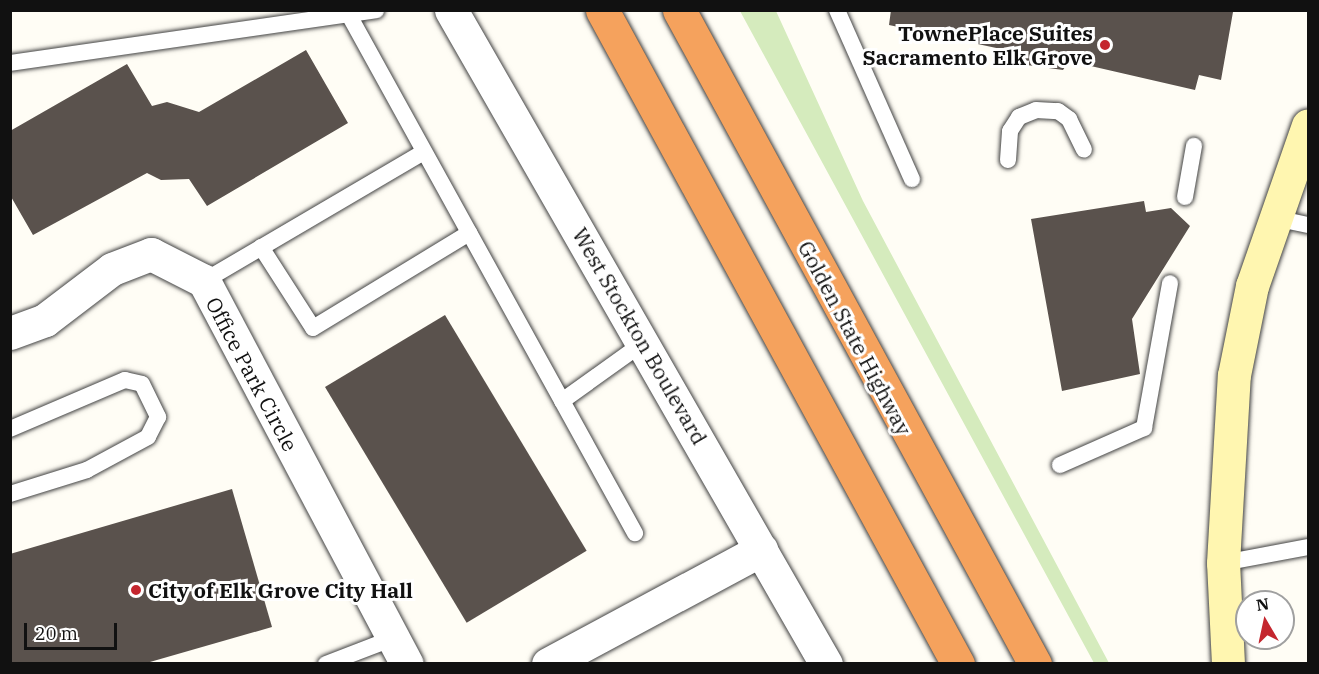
<!DOCTYPE html>
<html>
<head>
<meta charset="utf-8">
<style>
  body { margin:0 }
  #map { position:relative; width:1319px; height:674px; overflow:hidden; background:#fffdf5; font-family:"IBM Plex Serif",serif }
  div>[style] { position:absolute }
  .green>* { inset:0; background:#d5ebbd }
  .building>* { inset:0; background:#5a524d; transform-origin:0 0 }
  .roads { filter:drop-shadow(0 0 2px #444) drop-shadow(0 0 2px #444) }
  .lane>* { height:16px; margin:-8px; padding:0 8px; transform-origin:8px; border-radius:8px; background:#fff }
  .street>* { height:33px; margin:-16.5px; padding:0 16.5px; transform-origin:16.5px; border-radius:16.5px; background:#fff }
  .secondary>* { height:33px; margin:-16.5px; padding:0 16.5px; transform-origin:16.5px; border-radius:16.5px; background:#fff6b0 }
  .highway>* { height:33px; margin:-16.5px; padding:0 16.5px; transform-origin:16.5px; border-radius:16.5px; background:#f5a25d }
  .dots>* { width:16px; height:16px; translate:-50% -50%; box-sizing:border-box; border:3px solid #fff; border-radius:50% }
  span { translate:-50% -50%; white-space:nowrap; text-align:center; line-height:1.15; -webkit-text-stroke:6px #fff; paint-order:stroke }
  .poi-label { font-size:21px; color:#111; font-weight:700 }
  .right { translate:-100% -50%; text-align:right }
  .left { translate:0 -50%; text-align:left }
  .street-label { font-size:21px; color:#111 }
  .frame { position:absolute; inset:0; border:12px solid #111; pointer-events:none }
  .north { position:absolute; left:1235px; top:590px; width:60px; height:60px; box-sizing:border-box; background:#fff; border:2px solid #a0a0a0; border-radius:50%; rotate:351deg; font-size:16px; font-weight:700; line-height:24px; text-align:center; color:#111 }
  .north::after { content:''; display:block; margin:auto; width:21px; height:27px; background:#c4262e; clip-path:polygon(50% 0,100% 100%,50% 72%,0 100%) }
  .scale { position:absolute; left:24px; top:623px; width:93px; height:27px; box-sizing:border-box; border:3px solid #111; border-top:0; padding-left:8px; font-size:18px; line-height:21px; white-space:nowrap; color:#111; -webkit-text-stroke:4px #fff; paint-order:stroke }
</style>
</head>
<body>
<div id="map">
  <div class="green">
    <div style="clip-path:polygon(740px 11px,776px 11px,863px 201px,1109px 663px,1094px 663px)"></div>
  </div>
  <div class="building">
    <div style="clip-path:polygon(891px 10px,1226px 10px,1233px 12px,1221px 80px,1199px 75px,1195px 90px,1069px 61px,1063px 70px,1013px 63px,1015px 52px,889px 25px)"></div>
    <div style="clip-path:polygon(306px 50px,348px 123px,207px 206px,189px 179px,161px 180px,147px 173px,33px 235px,10px 195px,10px 131px,127px 64px,152px 106px,167px 102px,199px 112px)"></div>
    <div style="clip-path:polygon(1144px 201px,1146px 212px,1171px 208px,1190px 226px,1132px 319px,1140px 374px,1062px 391px,1031px 219px)"></div>
    <div style="left:445px;top:315px;width:275px;height:140px;rotate:59deg"></div>
    <div style="clip-path:polygon(232px 489px,272px 627px,143px 664px,10px 664px,10px 554px)"></div>
  </div>
  <div class="roads">
    <div class="lane">
      <div style="left:837px;top:10px;width:185px;rotate:66.1deg"></div>
      <div style="left:349px;top:15px;width:592px;rotate:61.1deg"></div>
      <div style="left:10px;top:63px;width:370px;rotate:-8.2deg"></div>
      <div style="left:1008px;top:160px;width:29px;rotate:-86deg"></div>
      <div style="left:1010px;top:131px;width:17px;rotate:-57deg"></div>
      <div style="left:1019px;top:117px;width:18px;rotate:-22deg"></div>
      <div style="left:1036px;top:110px;width:22px;rotate:3deg"></div>
      <div style="left:1058px;top:111px;width:14px;rotate:36deg"></div>
      <div style="left:1069px;top:119px;width:34px;rotate:64deg"></div>
      <div style="left:1185px;top:197px;width:52px;rotate:-80deg"></div>
      <div style="left:1275px;top:218px;width:34px;rotate:12deg"></div>
      <div style="left:261px;top:247px;width:96px;rotate:57.3deg"></div>
      <div style="left:313px;top:328px;width:183px;rotate:-31.3deg"></div>
      <div style="left:204px;top:281px;width:255px;rotate:-30.4deg"></div>
      <div style="left:562px;top:401px;width:100px;rotate:-35.6deg"></div>
      <div style="left:10px;top:429px;width:125px;rotate:-23.1deg"></div>
      <div style="left:125px;top:380px;width:17px;rotate:13deg"></div>
      <div style="left:142px;top:384px;width:37px;rotate:64deg"></div>
      <div style="left:158px;top:417px;width:22px;rotate:117deg"></div>
      <div style="left:148px;top:437px;width:69px;rotate:151.6deg"></div>
      <div style="left:87px;top:470px;width:81px;rotate:162.7deg"></div>
      <div style="left:1060px;top:465px;width:92px;rotate:-23.8deg"></div>
      <div style="left:1144px;top:428px;width:147px;rotate:-79.8deg"></div>
      <div style="left:1223px;top:563px;width:86px;rotate:-10.7deg"></div>
      <div style="left:326px;top:664px;width:70px;rotate:-21deg"></div>
    </div>
    <div class="street">
      <div style="left:451px;top:10px;width:754px;rotate:60.17deg"></div>
      <div style="left:10px;top:333px;width:37px;rotate:-20deg"></div>
      <div style="left:45px;top:320px;width:84px;rotate:-37.3deg"></div>
      <div style="left:112px;top:269px;width:42px;rotate:-21deg"></div>
      <div style="left:151px;top:254px;width:59px;rotate:27deg"></div>
      <div style="left:204px;top:281px;width:433px;rotate:62.1deg"></div>
      <div style="left:548px;top:664px;width:242px;rotate:-28.2deg"></div>
    </div>
    <div class="secondary">
      <div style="left:1228px;top:664px;width:101px;rotate:-92.8deg"></div>
      <div style="left:1223px;top:563px;width:188px;rotate:-86.7deg"></div>
      <div style="left:1234px;top:375px;width:91px;rotate:-78.6deg"></div>
      <div style="left:1252px;top:286px;width:170px;rotate:-70.8deg"></div>
    </div>
    <div class="highway">
      <div style="left:602px;top:10px;width:745px;rotate:61.44deg"></div>
      <div style="left:679px;top:10px;width:745px;rotate:61.44deg"></div>
    </div>
  </div>
  <div class="dots">
    <div style="left:1105px;top:45px;background:#c4262e"></div>
    <div style="left:136px;top:590px;background:#c4262e"></div>
  </div>
  <div class="poi-label">
    <span class="right" style="left:1093px;top:45px">TownePlace Suites<br>Sacramento Elk Grove</span>
    <span class="left" style="left:148px;top:590px">City of Elk Grove City Hall</span>
  </div>
  <div class="street-label">
    <span style="left:640px;top:336px;rotate:60deg">West Stockton Boulevard</span>
    <span style="left:855px;top:338px;rotate:62deg">Golden State Highway</span>
    <span style="left:252px;top:374px;rotate:62deg">Office Park Circle</span>
  </div>
  <div class="frame"></div>
  <div class="north">N</div>
  <div class="scale">20 m</div>
</div>
</body>
</html>
